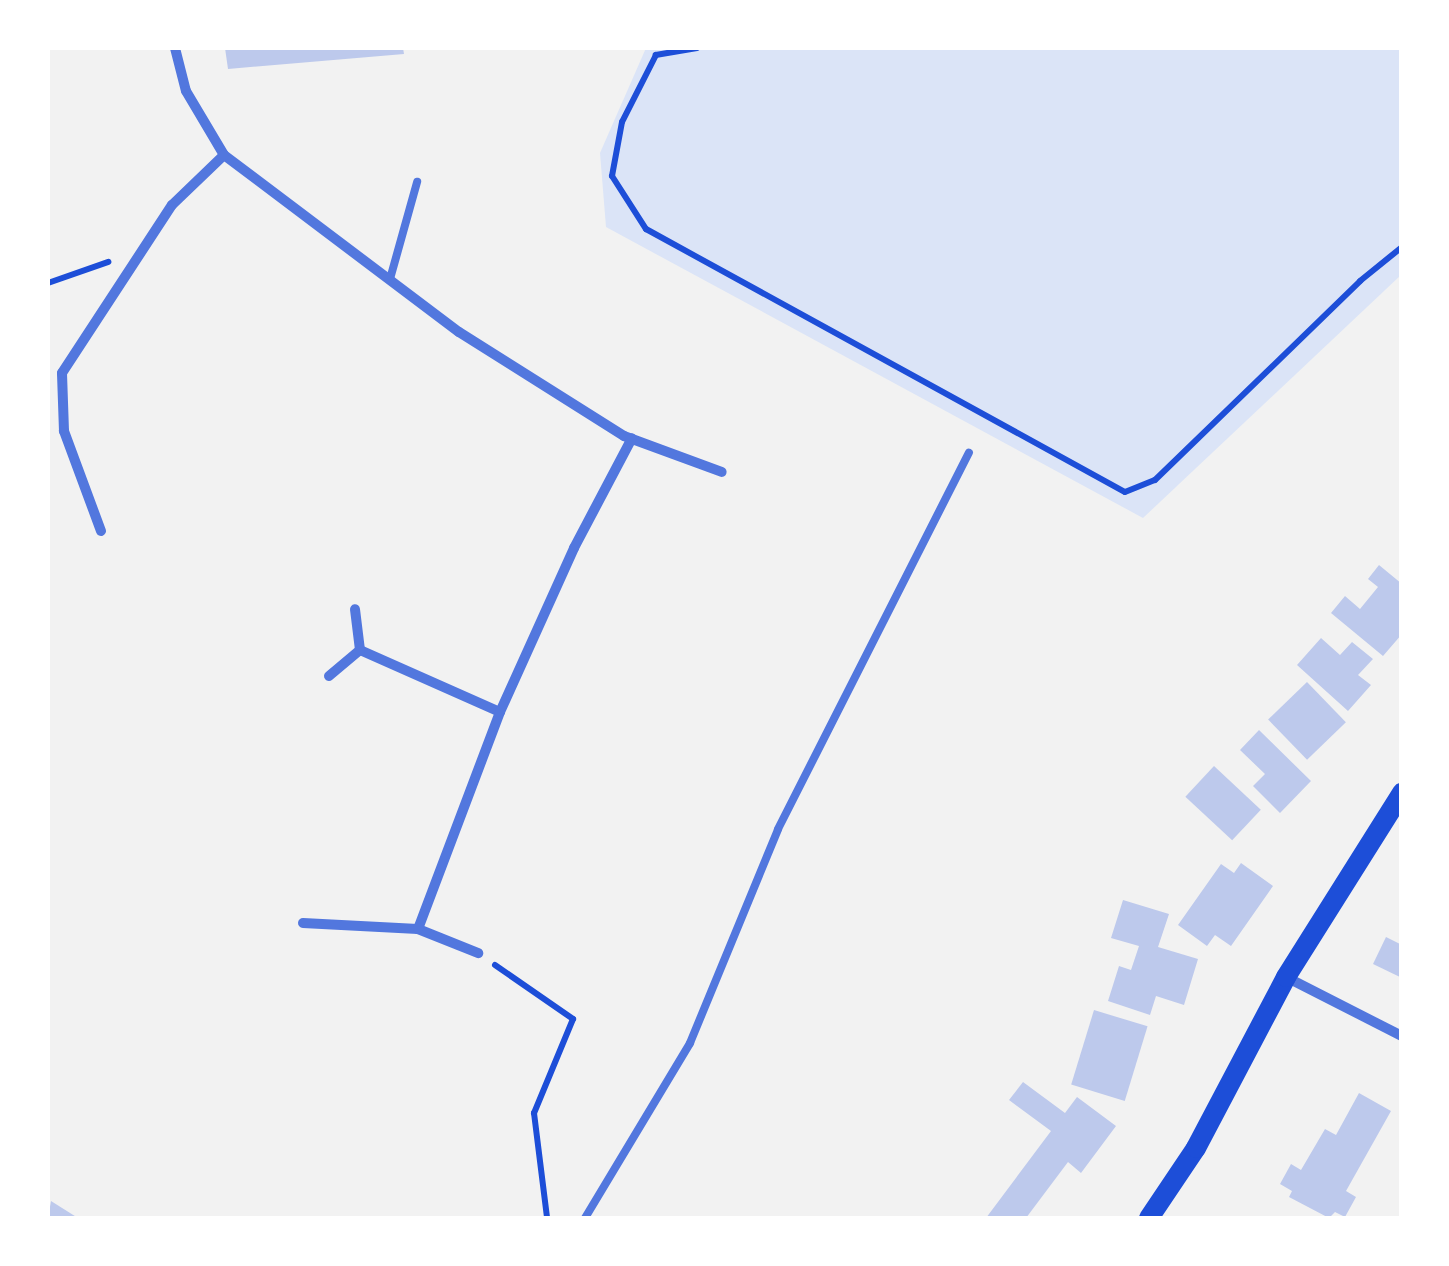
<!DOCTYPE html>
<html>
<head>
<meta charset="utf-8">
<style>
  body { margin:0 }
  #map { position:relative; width:1449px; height:1266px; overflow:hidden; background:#f2f2f2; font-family:Raleway,sans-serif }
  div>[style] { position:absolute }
  .green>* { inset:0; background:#dbe4f7 }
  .building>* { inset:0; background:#bdc9ec; transform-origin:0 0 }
  .path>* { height:6px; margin:-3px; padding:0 3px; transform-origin:3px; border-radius:3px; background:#1d4ed8 }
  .service>* { height:8px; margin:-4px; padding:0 4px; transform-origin:4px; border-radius:4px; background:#5277de }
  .minor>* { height:10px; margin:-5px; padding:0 5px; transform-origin:5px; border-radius:5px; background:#5277de }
  .secondary>* { height:20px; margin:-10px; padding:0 10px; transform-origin:10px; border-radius:10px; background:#1d4ed8 }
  span { translate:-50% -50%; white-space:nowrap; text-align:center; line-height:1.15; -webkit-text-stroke:10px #fff; paint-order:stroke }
  .frame { position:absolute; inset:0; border:50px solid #fff; pointer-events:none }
</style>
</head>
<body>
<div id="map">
  <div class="green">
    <div style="clip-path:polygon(646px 48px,1401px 48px,1401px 275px,1143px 518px,606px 227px,600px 153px)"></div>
  </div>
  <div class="building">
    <div style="clip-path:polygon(225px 48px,403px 48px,404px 54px,228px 69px)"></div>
    <div style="clip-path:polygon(1379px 565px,1402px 584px,1402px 634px,1383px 656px,1331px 613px,1345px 596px,1360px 609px,1378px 587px,1368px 579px)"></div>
    <div style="clip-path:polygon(1321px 638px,1340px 655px,1352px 642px,1373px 659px,1358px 675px,1371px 685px,1348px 711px,1297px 665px)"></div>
    <div style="left:1307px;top:682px;width:56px;height:54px;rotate:46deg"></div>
    <div style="clip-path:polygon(1259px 730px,1311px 781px,1280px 813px,1253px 786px,1265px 774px,1240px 750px)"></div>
    <div style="left:1214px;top:766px;width:64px;height:42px;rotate:43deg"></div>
    <div style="clip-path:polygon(1241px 863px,1273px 886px,1231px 946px,1215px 935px,1207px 946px,1178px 925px,1221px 864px,1234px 873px)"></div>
    <div style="clip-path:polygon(1123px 900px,1169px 914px,1158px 947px,1198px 959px,1184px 1005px,1156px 996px,1150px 1015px,1108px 1001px,1119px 966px,1131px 970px,1139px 946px,1111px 938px)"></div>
    <div style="clip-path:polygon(1386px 937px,1402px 945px,1402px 978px,1373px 964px)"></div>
    <div style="left:1094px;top:1010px;width:56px;height:78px;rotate:17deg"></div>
    <div style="clip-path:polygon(1023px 1082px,1065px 1113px,1077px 1097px,1116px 1126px,1081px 1173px,1068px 1162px,1026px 1218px,986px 1218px,1051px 1131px,1009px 1100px)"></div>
    <div style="clip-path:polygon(1359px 1093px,1391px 1111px,1346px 1191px,1356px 1197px,1345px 1217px,1335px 1212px,1329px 1218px,1289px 1197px,1292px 1191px,1280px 1184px,1291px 1164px,1301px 1170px,1325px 1129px,1336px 1135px)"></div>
    <div style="clip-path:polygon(51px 1201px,78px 1218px,48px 1218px)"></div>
  </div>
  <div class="path">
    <div style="left:697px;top:48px;width:42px;rotate:170.3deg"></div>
    <div style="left:656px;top:55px;width:75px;rotate:116.9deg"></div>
    <div style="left:622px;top:122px;width:55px;rotate:100.5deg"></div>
    <div style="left:612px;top:176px;width:63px;rotate:57.3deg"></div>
    <div style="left:646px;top:229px;width:546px;rotate:28.77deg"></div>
    <div style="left:1125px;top:492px;width:32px;rotate:-22deg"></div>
    <div style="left:1155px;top:480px;width:286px;rotate:-44.1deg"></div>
    <div style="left:1360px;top:281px;width:54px;rotate:-39deg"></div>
    <div style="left:48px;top:283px;width:64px;rotate:-19.3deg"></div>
    <div style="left:495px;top:965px;width:95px;rotate:34.7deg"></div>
    <div style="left:573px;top:1019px;width:102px;rotate:112.5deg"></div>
    <div style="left:534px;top:1113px;width:106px;rotate:82.9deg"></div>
  </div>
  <div class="service">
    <div style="left:390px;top:279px;width:101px;rotate:-74.4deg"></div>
    <div style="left:585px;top:1218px;width:204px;rotate:-59deg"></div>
    <div style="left:690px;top:1043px;width:231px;rotate:-67.6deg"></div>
    <div style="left:778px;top:829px;width:422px;rotate:-63.1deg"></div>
  </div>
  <div class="minor">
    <div style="left:175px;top:48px;width:44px;rotate:75.7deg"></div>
    <div style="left:186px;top:91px;width:74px;rotate:59.3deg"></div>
    <div style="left:224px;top:155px;width:294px;rotate:37deg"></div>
    <div style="left:459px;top:332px;width:195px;rotate:32.2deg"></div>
    <div style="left:624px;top:436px;width:104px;rotate:20.2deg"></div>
    <div style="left:101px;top:531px;width:107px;rotate:-110.3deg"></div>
    <div style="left:64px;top:431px;width:58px;rotate:-92deg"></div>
    <div style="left:62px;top:373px;width:201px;rotate:-56.8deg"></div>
    <div style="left:172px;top:205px;width:72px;rotate:-43.9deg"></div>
    <div style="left:360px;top:650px;width:153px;rotate:23.9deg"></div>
    <div style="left:329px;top:676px;width:40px;rotate:-40deg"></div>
    <div style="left:360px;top:650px;width:41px;rotate:-97deg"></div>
    <div style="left:303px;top:923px;width:115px;rotate:3deg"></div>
    <div style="left:418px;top:929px;width:65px;rotate:21.8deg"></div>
    <div style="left:418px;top:929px;width:232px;rotate:-69.3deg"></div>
    <div style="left:500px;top:712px;width:180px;rotate:-65.7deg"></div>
    <div style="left:574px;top:548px;width:124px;rotate:-62.2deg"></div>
    <div style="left:1286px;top:977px;width:130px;rotate:27deg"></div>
  </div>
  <div class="secondary">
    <div style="left:1149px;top:1218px;width:84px;rotate:-56.1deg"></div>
    <div style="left:1196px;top:1148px;width:193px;rotate:-62.2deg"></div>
    <div style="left:1286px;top:977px;width:218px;rotate:-57.8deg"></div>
  </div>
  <div class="frame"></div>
</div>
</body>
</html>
